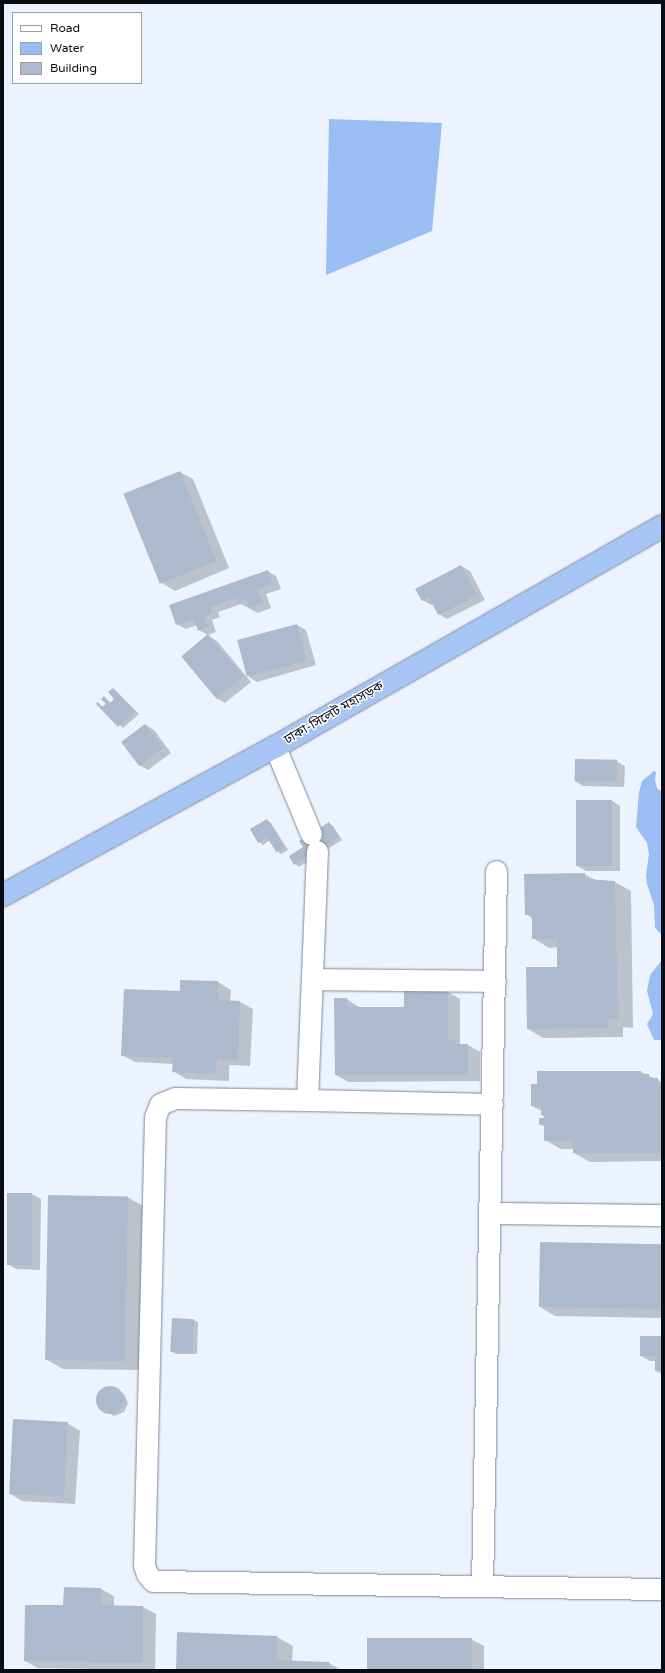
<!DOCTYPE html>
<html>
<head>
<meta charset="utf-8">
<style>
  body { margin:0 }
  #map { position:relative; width:665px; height:1673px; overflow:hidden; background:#ecf3ff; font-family:"Varela Round","Noto Sans Bengali",sans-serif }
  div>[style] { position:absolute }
  .water>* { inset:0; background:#9abdf4 }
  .shadow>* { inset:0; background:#0003 }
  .building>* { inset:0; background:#adb9cc; transform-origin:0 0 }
  .round { border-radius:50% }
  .roads { filter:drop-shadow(0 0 1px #7d889a) drop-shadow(0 0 1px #7d889a) }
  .minor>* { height:21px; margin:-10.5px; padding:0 10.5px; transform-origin:10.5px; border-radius:10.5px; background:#fff }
  .trunk>* { height:22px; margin:-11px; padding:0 11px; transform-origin:11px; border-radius:11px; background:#a6c4f4 }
  span { translate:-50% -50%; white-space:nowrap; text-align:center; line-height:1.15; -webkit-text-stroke:3px #fff; paint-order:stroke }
  .street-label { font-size:13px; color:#080c12 }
  .frame { position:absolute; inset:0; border:4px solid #080c12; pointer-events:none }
  .legend { position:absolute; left:12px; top:12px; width:130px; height:72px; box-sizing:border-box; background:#fff; border:1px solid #9c9ea0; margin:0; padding:5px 7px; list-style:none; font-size:12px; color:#080c12 }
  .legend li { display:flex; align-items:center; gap:8px; height:20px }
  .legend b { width:20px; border:1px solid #9c9ea0 }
</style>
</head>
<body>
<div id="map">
  <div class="water">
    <div style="clip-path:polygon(329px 119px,442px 123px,432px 231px,326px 275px)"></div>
    <div style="clip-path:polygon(654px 771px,656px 772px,655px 780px,657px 788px,662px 792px,662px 935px,655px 928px,654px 905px,647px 884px,646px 875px,649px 854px,647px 843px,636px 827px,639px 792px,642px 781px)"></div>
    <div style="clip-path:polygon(662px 960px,662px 1040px,654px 1040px,647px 1024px,653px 1014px,647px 991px,650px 975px)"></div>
  </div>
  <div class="shadow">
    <div style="clip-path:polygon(180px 472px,193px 479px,229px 568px,175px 591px,162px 583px)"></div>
    <div style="clip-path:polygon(461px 566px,470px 571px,485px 600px,447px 619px,439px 614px,434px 604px,431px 605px,422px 600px)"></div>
    <div style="clip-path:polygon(267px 571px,276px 576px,281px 589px,266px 594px,271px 608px,258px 613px,241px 604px,218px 612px,220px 617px,212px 620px,216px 632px,208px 635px,199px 630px,197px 625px,186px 629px,177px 624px)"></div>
    <div style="clip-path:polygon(297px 625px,306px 630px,316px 665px,257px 682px,249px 677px)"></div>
    <div style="clip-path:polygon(208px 636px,217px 641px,251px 682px,225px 703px,216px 698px)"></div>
    <div style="clip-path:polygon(114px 689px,139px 714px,123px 728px,97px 704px,104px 707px,107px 704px,104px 698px,111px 703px,116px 699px)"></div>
    <div style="clip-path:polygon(145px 725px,154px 730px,171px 753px,148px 770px,139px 765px)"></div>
    <div style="clip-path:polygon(616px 761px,625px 766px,624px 787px,583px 786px,575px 781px)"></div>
    <div style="clip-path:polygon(612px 801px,620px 806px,620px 871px,586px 871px,577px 866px)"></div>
    <div style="clip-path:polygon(267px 820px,271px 823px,288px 850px,281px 854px,277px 851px,270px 840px,263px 845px,259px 842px)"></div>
    <div style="clip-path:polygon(329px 824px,333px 826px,342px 840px,299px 867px,295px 864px,304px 848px)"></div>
    <div style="clip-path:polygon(584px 874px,595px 880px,615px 882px,631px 891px,633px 1028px,623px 1027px,623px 1037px,543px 1038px,528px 1029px,558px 968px,558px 947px,549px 948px,533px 938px,533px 919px,526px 914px)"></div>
    <div style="clip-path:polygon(181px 981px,218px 982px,231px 990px,230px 1001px,240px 1002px,253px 1009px,250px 1066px,229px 1065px,229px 1081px,186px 1079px,173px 1071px,174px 1064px,135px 1062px,122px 1055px,181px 992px)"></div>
    <div style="clip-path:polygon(448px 992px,460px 999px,460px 1044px,468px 1045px,480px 1052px,480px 1081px,348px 1082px,336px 1075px,335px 999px,347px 999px,360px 1008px,405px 1008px)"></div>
    <div style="clip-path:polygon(641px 1072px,662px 1082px,662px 1161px,590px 1162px,574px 1153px,574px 1149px,561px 1149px,545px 1140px,545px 1127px,540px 1124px,545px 1119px,542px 1111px,532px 1106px)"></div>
    <div style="clip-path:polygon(32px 1194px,41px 1199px,40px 1270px,16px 1269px,8px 1264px)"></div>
    <div style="clip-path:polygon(127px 1197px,143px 1206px,141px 1370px,63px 1369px,47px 1360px)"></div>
    <div style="clip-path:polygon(662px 1246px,662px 1318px,555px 1316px,540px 1307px)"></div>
    <div style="clip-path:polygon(194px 1320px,198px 1322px,197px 1354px,176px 1354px,172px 1351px)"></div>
    <div style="clip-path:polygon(662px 1337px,662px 1377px,662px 1374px,656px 1371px,656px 1361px,650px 1361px,641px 1356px)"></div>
    <div style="clip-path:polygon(110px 1386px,124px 1394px,128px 1403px,124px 1412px,114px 1416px,100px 1408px,96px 1399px,101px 1390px)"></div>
    <div style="clip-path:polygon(67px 1423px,80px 1431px,75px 1504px,22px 1501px,9px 1493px)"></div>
    <div style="clip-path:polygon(65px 1588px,101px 1589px,114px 1596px,114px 1606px,143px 1607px,156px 1614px,155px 1670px,38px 1668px,25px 1661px,64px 1606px)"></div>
    <div style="clip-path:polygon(178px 1633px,277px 1637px,293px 1646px,292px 1662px,329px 1663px,341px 1670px,177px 1670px)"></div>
    <div style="clip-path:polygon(471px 1639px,484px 1646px,484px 1670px,368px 1670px)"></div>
  </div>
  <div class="building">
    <div style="left:180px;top:471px;width:97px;height:61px;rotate:68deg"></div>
    <div style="clip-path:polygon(461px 565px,477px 595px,438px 615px,429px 597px,422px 601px,415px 589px)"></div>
    <div style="clip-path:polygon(268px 570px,273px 584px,257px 589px,263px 603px,249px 608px,246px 600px,237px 603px,236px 598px,210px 607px,212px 613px,204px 616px,208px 627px,198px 631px,194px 619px,176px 625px,169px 605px)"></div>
    <div style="left:297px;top:624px;width:38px;height:62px;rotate:75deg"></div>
    <div style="left:208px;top:634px;width:55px;height:35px;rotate:50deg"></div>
    <div style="clip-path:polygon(113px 688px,135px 711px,118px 727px,96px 704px,98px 702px,102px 707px,106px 704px,101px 699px,104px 696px,110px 703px,114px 699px,108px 692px)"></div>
    <div style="left:145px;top:724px;width:30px;height:30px;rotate:53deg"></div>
    <div style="left:575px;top:759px;width:42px;height:22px;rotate:1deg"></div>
    <div style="left:576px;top:800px;width:36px;height:66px"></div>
    <div style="clip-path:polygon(267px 819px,285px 847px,276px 852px,267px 837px,258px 843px,250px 829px)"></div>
    <div style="clip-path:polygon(329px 822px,339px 837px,294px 865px,289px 856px,303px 847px,299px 841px)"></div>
    <div style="clip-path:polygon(585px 873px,585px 879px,615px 881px,618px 1019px,608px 1019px,608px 1028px,527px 1029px,526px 967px,557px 967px,557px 939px,532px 939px,532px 915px,525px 915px,524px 874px)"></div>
    <div style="clip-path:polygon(180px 980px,218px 981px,218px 1000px,240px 1001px,238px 1060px,217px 1059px,216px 1074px,172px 1072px,173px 1058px,121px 1056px,124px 989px,180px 991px)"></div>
    <div style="clip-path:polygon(404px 991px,448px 991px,448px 1040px,457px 1040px,456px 1044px,468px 1044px,468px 1075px,335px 1075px,334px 998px,347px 998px,348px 1007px,404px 1007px)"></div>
    <div style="clip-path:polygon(537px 1071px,641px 1071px,641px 1074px,649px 1074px,649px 1078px,658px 1078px,658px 1083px,662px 1083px,662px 1153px,573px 1153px,573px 1141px,544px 1141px,544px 1125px,539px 1125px,539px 1118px,544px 1118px,543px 1115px,541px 1115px,541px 1106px,531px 1106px,531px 1084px,537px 1084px)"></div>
    <div style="left:7px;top:1193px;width:25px;height:72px"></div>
    <div style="left:48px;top:1195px;width:80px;height:165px;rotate:1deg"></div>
    <div style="left:540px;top:1242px;width:122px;height:65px;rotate:1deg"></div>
    <div style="left:172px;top:1318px;width:22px;height:34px;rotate:3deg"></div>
    <div style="clip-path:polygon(640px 1336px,662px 1336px,662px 1371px,655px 1371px,655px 1356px,640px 1356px)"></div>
    <div class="round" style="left:96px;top:1386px;width:28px;height:28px"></div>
    <div style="left:13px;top:1419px;width:55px;height:75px;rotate:3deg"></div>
    <div style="clip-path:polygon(64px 1587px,101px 1588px,101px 1605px,143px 1606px,143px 1663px,24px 1661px,25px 1605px,63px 1605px)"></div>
    <div style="clip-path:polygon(177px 1632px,277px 1636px,277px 1660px,329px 1662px,329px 1670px,176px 1670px)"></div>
    <div style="left:367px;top:1638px;width:105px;height:32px"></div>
  </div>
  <div class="roads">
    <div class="minor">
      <div style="left:275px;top:747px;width:94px;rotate:67.5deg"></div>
      <div style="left:317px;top:851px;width:249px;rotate:92.3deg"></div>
      <div style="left:307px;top:1100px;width:185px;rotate:1.2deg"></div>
      <div style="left:313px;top:979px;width:182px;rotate:0.6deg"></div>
      <div style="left:307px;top:1100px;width:132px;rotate:-179.1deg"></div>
      <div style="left:175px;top:1098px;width:16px;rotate:158deg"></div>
      <div style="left:160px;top:1104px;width:14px;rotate:111deg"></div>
      <div style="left:155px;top:1117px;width:448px;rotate:91.4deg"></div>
      <div style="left:144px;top:1565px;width:9px;rotate:72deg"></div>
      <div style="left:147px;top:1574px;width:9px;rotate:49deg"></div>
      <div style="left:153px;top:1581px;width:509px;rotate:0.9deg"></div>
      <div style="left:490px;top:1213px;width:172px;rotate:0.7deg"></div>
      <div style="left:482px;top:1586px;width:715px;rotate:-88.88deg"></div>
    </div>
    <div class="trunk">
      <div style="left:3px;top:895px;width:310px;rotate:-28.6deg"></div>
      <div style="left:275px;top:747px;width:446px;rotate:-29.7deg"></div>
    </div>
  </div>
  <div class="street-label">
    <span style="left:334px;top:713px;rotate:-30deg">ঢাকা-সিলেট মহাসড়ক</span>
  </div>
  <div class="frame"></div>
  <ul class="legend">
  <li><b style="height:5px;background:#fff"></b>Road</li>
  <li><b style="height:11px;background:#9abdf4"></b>Water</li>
  <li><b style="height:11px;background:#adb9cc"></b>Building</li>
  </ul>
</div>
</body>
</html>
